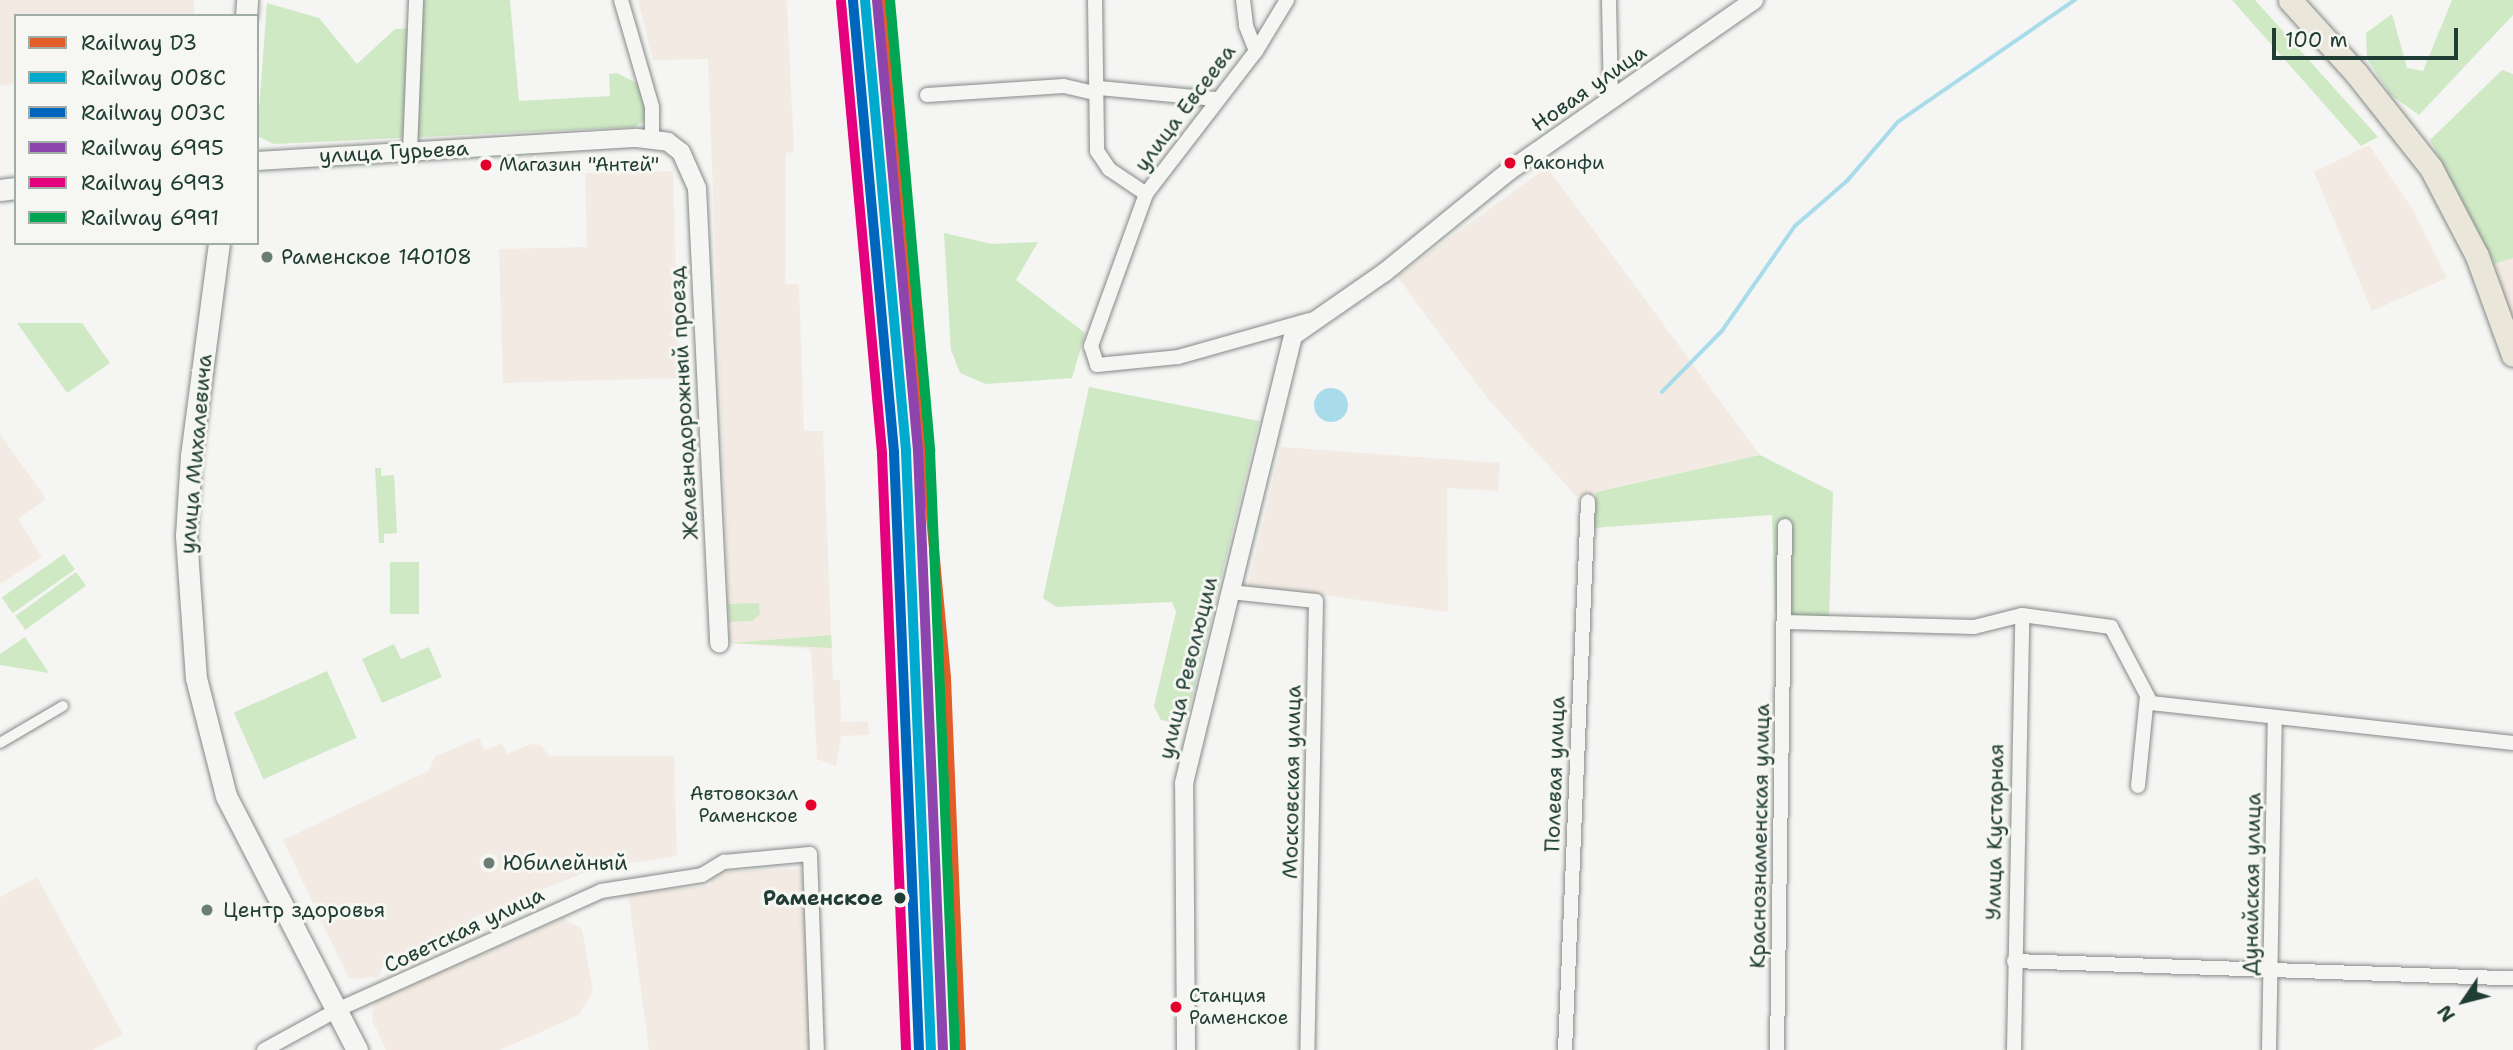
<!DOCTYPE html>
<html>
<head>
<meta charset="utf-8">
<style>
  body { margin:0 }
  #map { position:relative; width:2513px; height:1050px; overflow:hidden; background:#f5f5f3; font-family:"Shantell Sans",sans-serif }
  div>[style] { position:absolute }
  .built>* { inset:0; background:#f3ebe3 }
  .green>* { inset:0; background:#cfe9c5; transform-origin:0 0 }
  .water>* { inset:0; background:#a8dceb }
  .round { border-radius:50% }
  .stream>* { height:3.5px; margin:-1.75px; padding:0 1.75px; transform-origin:1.75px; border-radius:1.75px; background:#a8dceb }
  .roads { filter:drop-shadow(0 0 2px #858a88) drop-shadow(0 0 2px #858a88) }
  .pedestrian>* { height:10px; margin:-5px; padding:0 5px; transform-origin:5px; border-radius:5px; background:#f5f5f3 }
  .minor>* { height:14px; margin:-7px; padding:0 7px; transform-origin:7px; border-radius:7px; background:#f5f5f3 }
  .tertiary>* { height:18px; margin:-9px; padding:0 9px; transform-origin:9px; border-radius:9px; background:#f5f5f3 }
  .secondary>* { height:21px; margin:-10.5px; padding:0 10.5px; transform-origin:10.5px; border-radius:10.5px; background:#f5f5f3 }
  .primary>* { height:23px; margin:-11.5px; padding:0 11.5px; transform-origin:11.5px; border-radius:11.5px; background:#eae7da }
  .rail-1>* { height:10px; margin:-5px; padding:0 5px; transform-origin:5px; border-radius:5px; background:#e15d29 }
  .rail-2>* { height:10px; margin:-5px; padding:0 5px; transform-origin:5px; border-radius:5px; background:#00a9ce }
  .rail-3>* { height:10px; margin:-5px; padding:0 5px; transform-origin:5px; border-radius:5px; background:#0065bd }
  .rail-4>* { height:10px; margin:-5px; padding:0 5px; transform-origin:5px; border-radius:5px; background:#8e44ad }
  .rail-5>* { height:10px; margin:-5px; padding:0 5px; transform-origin:5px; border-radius:5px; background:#e5007d }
  .rail-6>* { height:10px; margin:-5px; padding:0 5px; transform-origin:5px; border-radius:5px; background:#00a651 }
  .dots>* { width:19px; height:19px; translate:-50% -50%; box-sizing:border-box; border:4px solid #f6f6f2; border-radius:50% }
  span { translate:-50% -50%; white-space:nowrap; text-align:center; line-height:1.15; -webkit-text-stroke:6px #f6f6f2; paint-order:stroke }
  .bus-label { font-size:19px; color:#1f3d34 }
  .left { translate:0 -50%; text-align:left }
  .right { translate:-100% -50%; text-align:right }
  .street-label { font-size:21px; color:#1f3d34 }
  .poi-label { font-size:21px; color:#1f3d34 }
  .stop-label { font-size:21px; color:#1f3d34; font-weight:700 }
  .legend { position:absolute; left:14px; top:14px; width:245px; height:231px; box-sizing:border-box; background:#f6f6f2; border:2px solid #a0aca6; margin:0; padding:9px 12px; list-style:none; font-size:21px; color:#1f3d34 }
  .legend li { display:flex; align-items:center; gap:14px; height:35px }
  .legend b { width:35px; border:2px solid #a0aca6 }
  .north { position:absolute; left:2429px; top:966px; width:70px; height:70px; -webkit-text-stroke:5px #f6f6f2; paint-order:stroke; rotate:235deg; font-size:19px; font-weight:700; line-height:28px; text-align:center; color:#1f3d34 }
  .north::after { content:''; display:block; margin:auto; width:24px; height:32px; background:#1f3d34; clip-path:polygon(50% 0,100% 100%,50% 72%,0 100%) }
  .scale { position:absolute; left:2272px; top:28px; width:186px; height:32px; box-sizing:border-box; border:4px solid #1f3d34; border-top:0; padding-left:9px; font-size:21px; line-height:24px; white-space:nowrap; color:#1f3d34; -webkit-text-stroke:5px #f6f6f2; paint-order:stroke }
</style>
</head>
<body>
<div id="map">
  <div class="built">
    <div style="clip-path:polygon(0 0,194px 0,194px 16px,16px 16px,16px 84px,0 86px)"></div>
    <div style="clip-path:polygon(638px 0,787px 0,794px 152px,786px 153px,785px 284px,799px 284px,804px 431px,823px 431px,833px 680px,840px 680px,841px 722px,868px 721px,869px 735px,841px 736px,836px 766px,817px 759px,811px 649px,730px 643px,708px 59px,653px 60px)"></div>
    <div style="clip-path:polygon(2369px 145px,2413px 210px,2447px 278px,2372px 311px,2314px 172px)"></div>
    <div style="clip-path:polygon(1547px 167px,1760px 455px,1576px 496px,1487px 398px,1397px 276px)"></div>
    <div style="clip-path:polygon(673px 171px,679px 378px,503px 383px,499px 249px,587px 247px,585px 173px)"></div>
    <div style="clip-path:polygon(2513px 258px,2513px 322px,2495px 264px)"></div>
    <div style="clip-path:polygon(0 434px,46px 499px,18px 519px,42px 557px,0 584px)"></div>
    <div style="clip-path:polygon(1281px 447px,1500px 463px,1498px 491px,1447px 488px,1448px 612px,1248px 585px)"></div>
    <div style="clip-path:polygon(479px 738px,485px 750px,502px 743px,507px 754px,531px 744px,541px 745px,549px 756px,674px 756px,677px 856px,593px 869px,473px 918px,470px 925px,383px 965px,379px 977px,349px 979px,283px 840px,430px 770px,434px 757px)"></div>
    <div style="clip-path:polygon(802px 869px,811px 1050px,649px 1050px,628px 893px,710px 886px,714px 872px)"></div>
    <div style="clip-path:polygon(37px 877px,123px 1034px,93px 1050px,0 1050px,0 897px)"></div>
    <div style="clip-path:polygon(563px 918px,582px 929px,593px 992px,579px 1015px,500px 1050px,386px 1050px,372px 1020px,374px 1001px)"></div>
  </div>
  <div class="green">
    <div style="clip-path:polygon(416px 0,510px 0,519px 101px,610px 96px,609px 74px,617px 73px,638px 84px,647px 110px,646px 120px,634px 127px,274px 144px,257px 136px,267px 3px,319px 18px,357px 64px,395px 29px,415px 28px)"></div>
    <div style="clip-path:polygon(2232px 0,2255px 0,2378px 137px,2361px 146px)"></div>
    <div style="clip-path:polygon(2452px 0,2513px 0,2513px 15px,2419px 115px,2391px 95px,2367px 59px,2366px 33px,2392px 14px,2407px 68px,2423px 71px)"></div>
    <div style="clip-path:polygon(2502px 70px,2513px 74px,2513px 258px,2495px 264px,2430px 140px)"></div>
    <div style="clip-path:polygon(944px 233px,992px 244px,1038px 242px,1016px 280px,1085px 333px,1072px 378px,986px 384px,960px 373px,951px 350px)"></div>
    <div style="clip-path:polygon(17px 323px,82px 323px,110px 363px,67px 393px)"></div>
    <div style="clip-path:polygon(1089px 387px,1259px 421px,1188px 714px,1179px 724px,1161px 720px,1154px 706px,1176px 612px,1172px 602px,1056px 607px,1043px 598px)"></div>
    <div style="clip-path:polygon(1760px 455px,1833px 492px,1829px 620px,1775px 613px,1772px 515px,1593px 528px,1596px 492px)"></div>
    <div style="clip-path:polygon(375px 468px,381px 468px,381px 476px,394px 475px,397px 533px,384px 534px,384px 543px,379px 543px)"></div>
    <div style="left:64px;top:554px;width:19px;height:76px;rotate:55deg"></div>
    <div style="left:390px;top:562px;width:29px;height:52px"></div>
    <div style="left:76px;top:572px;width:17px;height:75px;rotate:54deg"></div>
    <div style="clip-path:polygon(759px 603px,760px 614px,752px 621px,729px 622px,728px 604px)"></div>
    <div style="clip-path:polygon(831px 635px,832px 648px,730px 643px)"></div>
    <div style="clip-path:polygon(25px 637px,49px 673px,0 665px,0 654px)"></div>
    <div style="clip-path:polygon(394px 644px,401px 659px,429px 647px,442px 677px,382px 703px,362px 659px)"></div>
    <div style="left:327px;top:671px;width:73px;height:102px;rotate:66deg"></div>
  </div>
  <div class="water">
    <div class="round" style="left:1314px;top:388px;width:34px;height:34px"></div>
  </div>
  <div class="stream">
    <div style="left:1662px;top:392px;width:86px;rotate:-45.5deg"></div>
    <div style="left:1722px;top:331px;width:128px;rotate:-55.2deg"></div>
    <div style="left:1795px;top:226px;width:69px;rotate:-40.9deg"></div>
    <div style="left:1847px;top:181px;width:78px;rotate:-49.2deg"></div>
    <div style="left:1898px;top:122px;width:215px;rotate:-34.6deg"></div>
  </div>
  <div class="roads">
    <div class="pedestrian">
      <div style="left:0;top:743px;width:73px;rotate:-30.4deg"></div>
    </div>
    <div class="minor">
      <div style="left:621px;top:0;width:111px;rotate:73.8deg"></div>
      <div style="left:652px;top:107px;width:32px;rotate:90deg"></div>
      <div style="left:1095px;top:0;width:151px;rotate:89.2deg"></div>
      <div style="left:1097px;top:151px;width:22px;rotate:56deg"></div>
      <div style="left:1109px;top:169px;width:45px;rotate:34deg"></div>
      <div style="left:1243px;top:0;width:26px;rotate:83deg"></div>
      <div style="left:1246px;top:26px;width:27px;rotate:68deg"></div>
      <div style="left:1287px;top:0;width:60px;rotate:121.3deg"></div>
      <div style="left:1256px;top:51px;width:180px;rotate:127.6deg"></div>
      <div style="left:1146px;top:194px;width:162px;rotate:109.9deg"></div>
      <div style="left:1091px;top:346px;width:20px;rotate:72deg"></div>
      <div style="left:1097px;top:365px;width:81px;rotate:-5.6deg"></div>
      <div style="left:1178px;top:357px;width:137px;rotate:-15.7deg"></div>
      <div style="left:1609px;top:0;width:100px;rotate:88.9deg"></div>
      <div style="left:927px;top:95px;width:137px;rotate:-3.8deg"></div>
      <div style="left:1064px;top:86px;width:32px;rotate:13deg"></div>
      <div style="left:1095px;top:93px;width:6px;rotate:-51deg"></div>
      <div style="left:1099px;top:88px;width:117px;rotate:5.4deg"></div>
      <div style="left:410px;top:151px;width:151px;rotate:-87.7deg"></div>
      <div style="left:1230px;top:592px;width:86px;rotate:6deg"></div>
      <div style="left:1316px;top:601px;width:449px;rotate:91.1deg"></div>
      <div style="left:1785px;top:622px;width:189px;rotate:1.5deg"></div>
      <div style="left:1974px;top:627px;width:49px;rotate:-14deg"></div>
      <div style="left:2022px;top:615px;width:90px;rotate:7.7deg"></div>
      <div style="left:2111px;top:627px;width:86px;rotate:62.2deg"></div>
      <div style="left:2151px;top:703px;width:364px;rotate:6.3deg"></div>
      <div style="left:2138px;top:786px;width:90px;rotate:-84.3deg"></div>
      <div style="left:2014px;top:961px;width:499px;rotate:2deg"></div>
      <div style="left:264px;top:1050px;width:85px;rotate:-28.7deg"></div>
      <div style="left:339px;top:1009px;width:287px;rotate:-24.2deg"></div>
      <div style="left:601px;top:891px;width:102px;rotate:-9deg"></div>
      <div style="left:702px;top:875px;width:26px;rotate:-31deg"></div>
      <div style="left:724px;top:862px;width:86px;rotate:-5.3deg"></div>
      <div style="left:810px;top:854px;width:196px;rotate:88deg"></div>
      <div style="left:1565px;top:1050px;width:549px;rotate:-87.6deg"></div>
      <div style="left:1777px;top:1050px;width:524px;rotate:-89.13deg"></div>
      <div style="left:2014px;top:1050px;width:435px;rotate:-88.9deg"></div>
      <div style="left:2269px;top:1050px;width:332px;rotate:-89deg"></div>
    </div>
    <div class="tertiary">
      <div style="left:257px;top:161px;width:381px;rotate:-3.5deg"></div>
      <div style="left:637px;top:138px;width:31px;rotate:7deg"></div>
      <div style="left:668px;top:142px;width:16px;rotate:38deg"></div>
      <div style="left:681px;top:152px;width:39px;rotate:66deg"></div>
      <div style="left:697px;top:188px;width:456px;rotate:87.2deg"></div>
      <div style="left:1186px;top:1050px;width:267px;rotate:-90.4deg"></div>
      <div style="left:1184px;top:783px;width:460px;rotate:-76.3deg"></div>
      <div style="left:1293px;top:336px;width:112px;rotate:-34.8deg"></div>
      <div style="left:1385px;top:272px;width:160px;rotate:-39.2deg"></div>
      <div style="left:1509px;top:171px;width:299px;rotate:-34.9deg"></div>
    </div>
    <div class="secondary">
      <div style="left:246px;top:16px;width:16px;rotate:-86deg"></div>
      <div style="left:0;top:190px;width:16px;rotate:-7deg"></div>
      <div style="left:219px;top:243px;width:215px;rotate:97.5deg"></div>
      <div style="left:191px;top:456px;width:80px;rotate:93.6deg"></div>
      <div style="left:186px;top:536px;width:142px;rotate:86deg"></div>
      <div style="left:196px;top:678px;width:122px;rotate:75.7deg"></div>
      <div style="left:226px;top:796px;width:286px;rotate:62.7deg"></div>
    </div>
    <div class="primary">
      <div style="left:2290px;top:0;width:98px;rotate:47.9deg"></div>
      <div style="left:2356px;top:73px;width:121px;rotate:51.7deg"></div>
      <div style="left:2431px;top:168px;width:99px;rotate:62.4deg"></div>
      <div style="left:2477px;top:256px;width:105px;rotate:70deg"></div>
    </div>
  </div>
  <div class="rail-1">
    <div style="left:883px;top:0;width:681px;rotate:84.69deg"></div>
    <div style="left:946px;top:678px;width:372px;rotate:87.7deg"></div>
  </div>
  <div class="rail-2">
    <div style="left:865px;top:0;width:454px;rotate:84.8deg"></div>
    <div style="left:906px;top:452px;width:599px;rotate:87.61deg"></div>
  </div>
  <div class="rail-3">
    <div style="left:853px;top:1px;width:454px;rotate:84.8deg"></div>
    <div style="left:894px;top:453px;width:598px;rotate:87.6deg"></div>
  </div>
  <div class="rail-4">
    <div style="left:877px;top:0;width:453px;rotate:84.8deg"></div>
    <div style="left:918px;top:451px;width:599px;rotate:87.61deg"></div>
  </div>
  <div class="rail-5">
    <div style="left:841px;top:2px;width:454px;rotate:84.8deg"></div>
    <div style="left:882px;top:454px;width:596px;rotate:87.69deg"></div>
  </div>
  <div class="rail-6">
    <div style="left:890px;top:0;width:453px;rotate:84.9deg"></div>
    <div style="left:930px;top:451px;width:599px;rotate:87.61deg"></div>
  </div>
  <div class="dots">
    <div style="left:1510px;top:163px;background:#e4002b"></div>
    <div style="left:486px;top:165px;background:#e4002b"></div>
    <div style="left:267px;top:257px;background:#6a7d77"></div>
    <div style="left:811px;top:805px;background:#e4002b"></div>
    <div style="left:489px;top:863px;background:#6a7d77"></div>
    <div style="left:900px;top:898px;background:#1f3d34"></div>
    <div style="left:207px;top:910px;background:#6a7d77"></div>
    <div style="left:1176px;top:1007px;background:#e4002b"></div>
  </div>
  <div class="bus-label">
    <span class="left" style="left:1523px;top:163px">Раконфи</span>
    <span class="left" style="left:499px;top:165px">Магазин "Антей"</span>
    <span class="right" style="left:798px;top:805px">Автовокзал<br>Раменское</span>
    <span class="left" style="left:1189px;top:1007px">Станция<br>Раменское</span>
  </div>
  <div class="street-label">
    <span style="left:1589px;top:88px;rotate:-35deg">Новая улица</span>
    <span style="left:1185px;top:108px;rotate:-53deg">улица Евсеева</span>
    <span style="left:394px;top:152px;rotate:-3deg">улица Гурьева</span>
    <span style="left:684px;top:403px;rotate:-93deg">Железнодорожный проезд</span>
    <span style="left:196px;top:454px;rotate:-85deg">улица Михалевича</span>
    <span style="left:1188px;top:668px;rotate:-76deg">улица Революции</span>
    <span style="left:1555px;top:774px;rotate:-88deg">Полевая улица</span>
    <span style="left:1292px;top:782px;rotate:-89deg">Московская улица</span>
    <span style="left:1995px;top:832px;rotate:-89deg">Улица Кустарная</span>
    <span style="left:1760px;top:836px;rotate:-89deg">Краснознаменская улица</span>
    <span style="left:2252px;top:884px;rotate:-89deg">Дунайская улица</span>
    <span style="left:464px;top:930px;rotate:-25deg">Советская улица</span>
  </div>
  <div class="poi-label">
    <span class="left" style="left:281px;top:257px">Раменское 140108</span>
    <span class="left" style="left:503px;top:863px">Юбилейный</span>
    <span class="left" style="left:223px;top:910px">Центр здоровья</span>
  </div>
  <div class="stop-label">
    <span class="right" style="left:883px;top:898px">Раменское</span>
  </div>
  <ul class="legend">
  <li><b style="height:9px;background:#e15d29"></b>Railway D3</li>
  <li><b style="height:9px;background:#00a9ce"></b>Railway 008С</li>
  <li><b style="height:9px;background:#0065bd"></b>Railway 003С</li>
  <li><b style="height:9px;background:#8e44ad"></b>Railway 6995</li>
  <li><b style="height:9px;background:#e5007d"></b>Railway 6993</li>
  <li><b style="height:9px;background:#00a651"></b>Railway 6991</li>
  </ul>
  <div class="north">N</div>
  <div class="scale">100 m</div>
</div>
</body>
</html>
